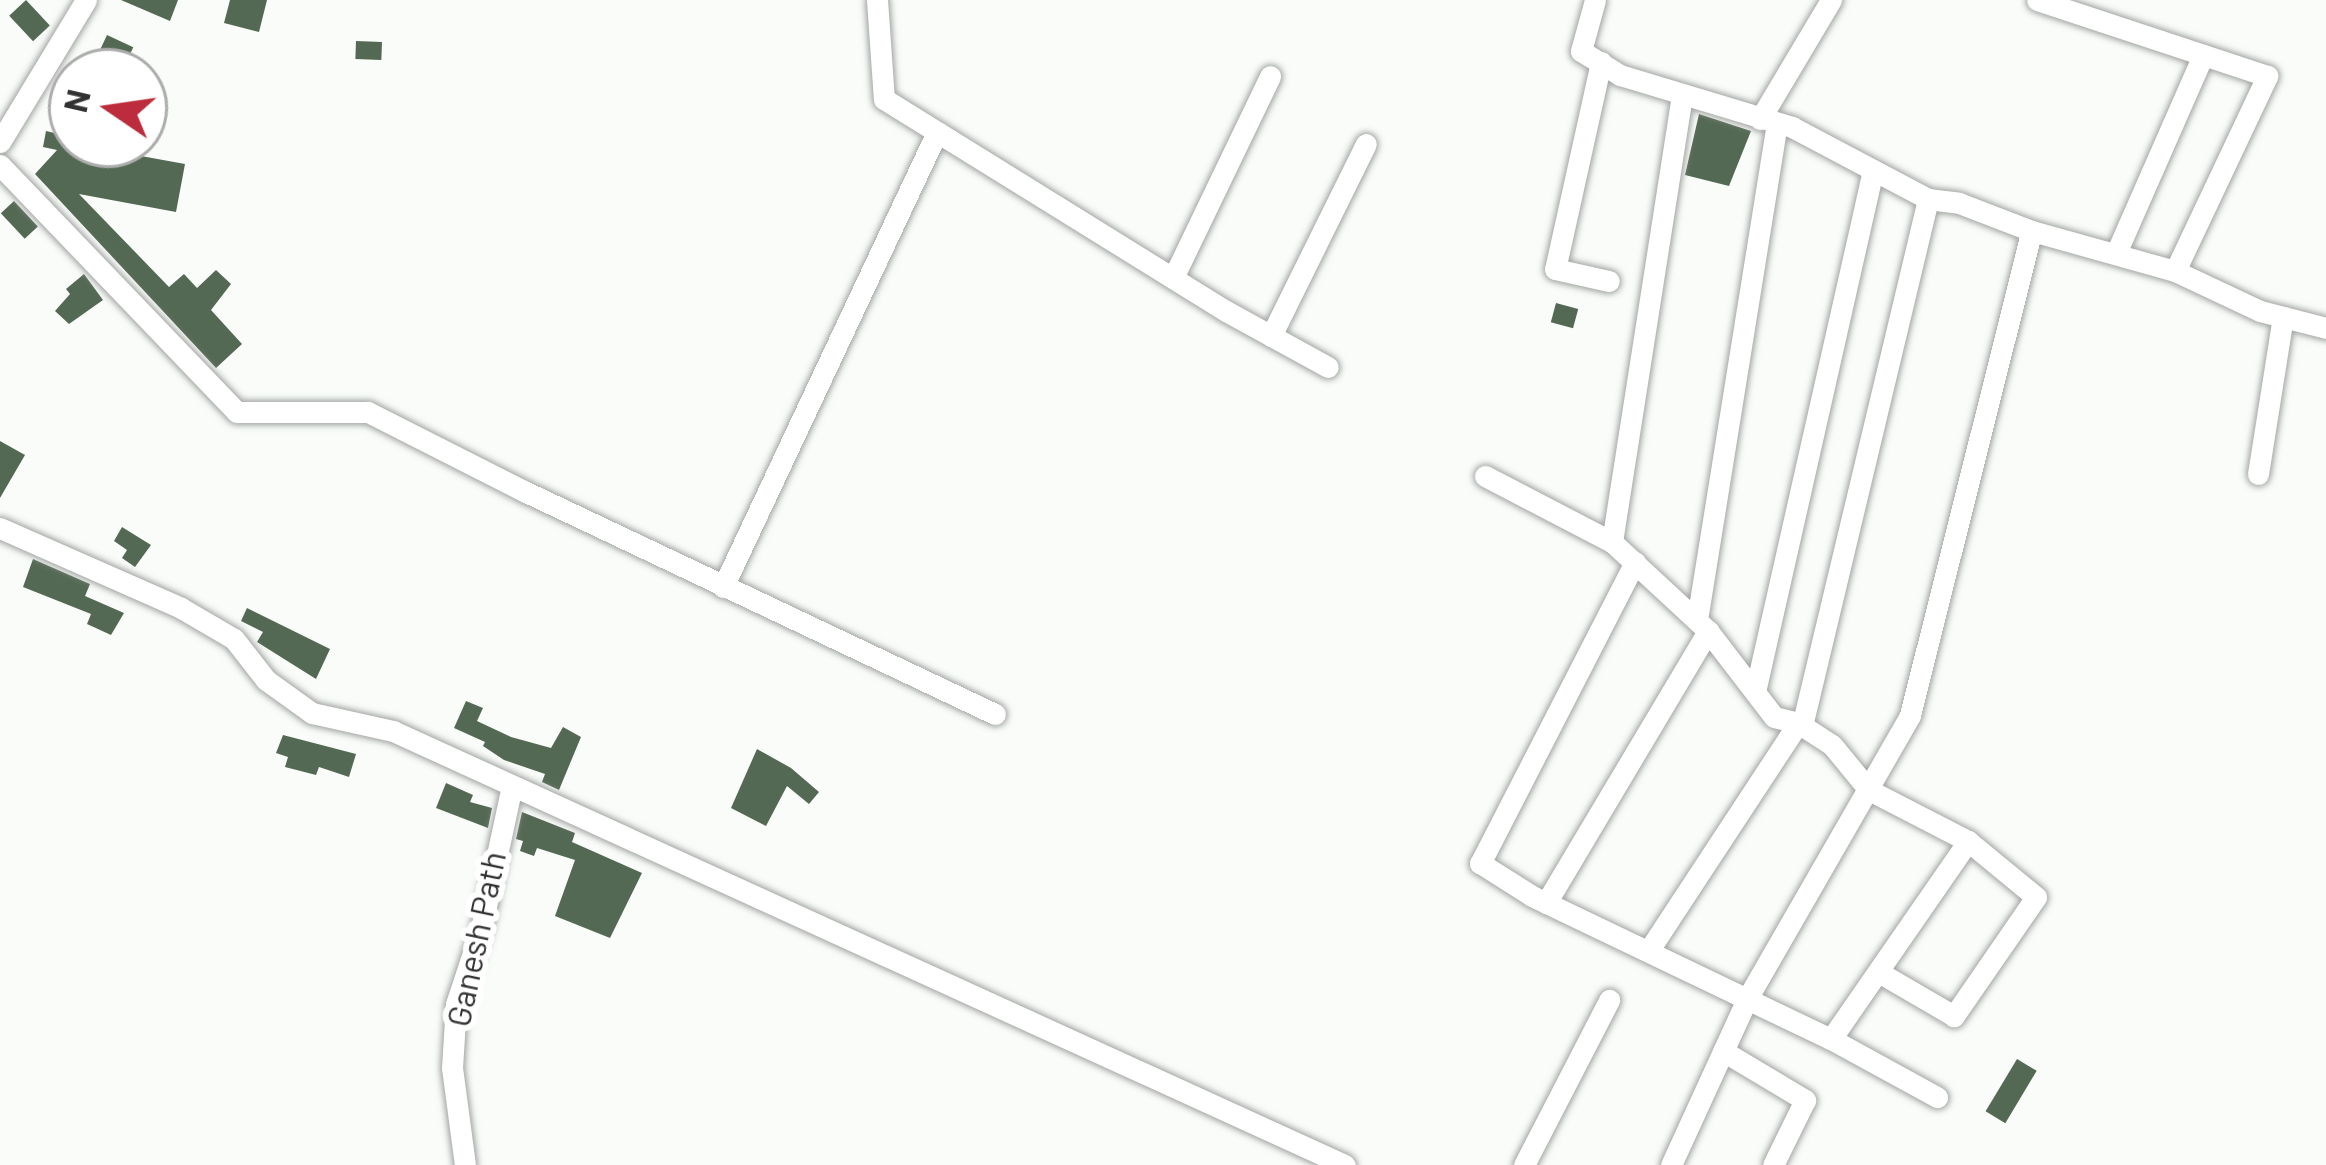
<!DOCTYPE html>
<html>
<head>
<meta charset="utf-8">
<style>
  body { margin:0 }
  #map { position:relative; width:2326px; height:1165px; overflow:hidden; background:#f9fcf9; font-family:Barlow,sans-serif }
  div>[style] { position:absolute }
  .building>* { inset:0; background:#546954; transform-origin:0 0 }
  .roads { filter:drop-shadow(0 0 3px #a3a6a3) drop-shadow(0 0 3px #a3a6a3) }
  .minor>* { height:21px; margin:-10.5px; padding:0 10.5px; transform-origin:10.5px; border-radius:10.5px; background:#fff }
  span { translate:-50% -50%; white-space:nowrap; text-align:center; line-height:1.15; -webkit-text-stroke:12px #fff; paint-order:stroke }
  .street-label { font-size:33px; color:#313231 }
  .north { position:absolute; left:48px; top:48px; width:120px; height:120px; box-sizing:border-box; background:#fff; border:3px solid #adadad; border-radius:50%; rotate:283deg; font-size:33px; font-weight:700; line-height:48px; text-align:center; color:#313231 }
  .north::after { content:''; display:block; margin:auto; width:42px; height:54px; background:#bc2c3c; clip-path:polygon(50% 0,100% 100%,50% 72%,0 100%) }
</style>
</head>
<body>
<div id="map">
  <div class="building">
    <div style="left:26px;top:0;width:35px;height:23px;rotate:47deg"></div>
    <div style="clip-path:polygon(121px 0,178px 0,170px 21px)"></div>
    <div style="clip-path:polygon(230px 0,267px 0,259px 32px,224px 23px)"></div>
    <div style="left:107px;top:35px;width:29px;height:29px;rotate:25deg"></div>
    <div style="left:356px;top:41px;width:26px;height:18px;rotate:2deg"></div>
    <div style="clip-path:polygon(1699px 114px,1751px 131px,1729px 186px,1685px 175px)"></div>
    <div style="clip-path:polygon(46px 131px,72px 137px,72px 144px,81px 144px,79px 152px,117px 161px,119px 152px,185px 164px,176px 212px,79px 194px,169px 287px,184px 274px,197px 288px,216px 270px,231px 284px,211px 310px,242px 344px,216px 368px,35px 174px,57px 150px,43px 147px)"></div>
    <div style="left:14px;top:201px;width:35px;height:18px;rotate:47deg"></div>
    <div style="clip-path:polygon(84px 274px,103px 300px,69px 324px,55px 311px,70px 294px,66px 289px)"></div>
    <div style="left:1556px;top:303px;width:23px;height:20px;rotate:15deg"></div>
    <div style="clip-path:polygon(0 441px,25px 455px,0 498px)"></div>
    <div style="clip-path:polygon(122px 527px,151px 545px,135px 567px,122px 558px,127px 550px,114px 541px)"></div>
    <div style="clip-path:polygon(33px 559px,90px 584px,85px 596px,124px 613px,111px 635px,87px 624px,91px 614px,23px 587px)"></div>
    <div style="clip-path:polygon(247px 608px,330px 649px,316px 679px,257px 642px,263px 632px,241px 621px)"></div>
    <div style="clip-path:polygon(466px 701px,483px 708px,477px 721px,511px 737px,551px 748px,563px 727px,581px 737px,559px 790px,542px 782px,545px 774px,504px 760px,483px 746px,485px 742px,454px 728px)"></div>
    <div style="clip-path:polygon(283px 735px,356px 754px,349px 777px,319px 767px,316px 775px,285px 767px,288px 757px,276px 753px)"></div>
    <div style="clip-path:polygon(757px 749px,791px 768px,819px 792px,809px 804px,787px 786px,766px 826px,731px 808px)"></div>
    <div style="clip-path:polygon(446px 783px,473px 795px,470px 802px,492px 808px,488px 828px,436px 808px)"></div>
    <div style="clip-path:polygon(522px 812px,575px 833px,572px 842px,642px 873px,610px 938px,555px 916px,575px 860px,537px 848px,534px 856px,520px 851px,523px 841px,516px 839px)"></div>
    <div style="left:2017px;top:1059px;width:23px;height:61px;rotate:31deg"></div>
  </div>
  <div class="roads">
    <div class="minor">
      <div style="left:877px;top:0;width:99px;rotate:86deg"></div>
      <div style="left:884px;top:99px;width:402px;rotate:31.8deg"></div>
      <div style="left:1226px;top:311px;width:116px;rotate:28.8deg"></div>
      <div style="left:1595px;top:0;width:53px;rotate:105.4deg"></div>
      <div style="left:1581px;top:51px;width:46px;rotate:31.6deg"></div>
      <div style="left:1620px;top:75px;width:180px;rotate:16.8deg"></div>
      <div style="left:1792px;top:127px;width:154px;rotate:27.9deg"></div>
      <div style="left:1928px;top:199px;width:31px;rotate:7deg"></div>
      <div style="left:1959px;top:203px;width:78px;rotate:21deg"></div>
      <div style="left:2032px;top:231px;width:148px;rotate:15.6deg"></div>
      <div style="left:2175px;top:271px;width:216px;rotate:-64.7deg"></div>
      <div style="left:2267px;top:76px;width:242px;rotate:-161.7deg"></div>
      <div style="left:1601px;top:62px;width:212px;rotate:102.5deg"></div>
      <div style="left:1555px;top:269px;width:55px;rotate:12.5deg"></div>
      <div style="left:1760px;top:119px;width:139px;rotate:-59.2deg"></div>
      <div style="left:0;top:142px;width:166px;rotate:-58.8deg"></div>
      <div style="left:0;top:165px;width:342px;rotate:46.2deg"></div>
      <div style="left:237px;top:412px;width:131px"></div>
      <div style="left:368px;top:412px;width:175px;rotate:26.9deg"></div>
      <div style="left:524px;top:491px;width:521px;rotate:25.34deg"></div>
      <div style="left:2117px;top:251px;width:214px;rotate:-66.3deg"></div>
      <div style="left:2175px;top:271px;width:94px;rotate:25.2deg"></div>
      <div style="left:2260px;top:311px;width:68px;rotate:14.4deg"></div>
      <div style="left:1173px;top:278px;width:224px;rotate:-64.3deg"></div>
      <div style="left:1271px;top:336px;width:214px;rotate:-63.7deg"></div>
      <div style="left:2258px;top:474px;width:159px;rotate:-81deg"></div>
      <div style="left:1485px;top:476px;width:143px;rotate:27.5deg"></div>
      <div style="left:1612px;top:542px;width:131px;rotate:42.8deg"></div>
      <div style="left:1708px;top:631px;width:108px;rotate:52.5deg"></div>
      <div style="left:1774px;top:717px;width:25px;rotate:14deg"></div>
      <div style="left:1798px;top:723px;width:40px;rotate:32.9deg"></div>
      <div style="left:1832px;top:745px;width:58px;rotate:50.6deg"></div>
      <div style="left:1869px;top:790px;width:111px;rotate:27.3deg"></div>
      <div style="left:1968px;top:841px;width:88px;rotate:39.5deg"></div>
      <div style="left:2036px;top:897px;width:145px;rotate:124.6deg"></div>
      <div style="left:1954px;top:1016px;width:86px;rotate:-149.8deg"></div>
      <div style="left:0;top:528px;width:198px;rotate:23.8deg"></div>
      <div style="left:181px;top:608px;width:61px;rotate:30.3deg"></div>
      <div style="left:234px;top:639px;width:52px;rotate:52deg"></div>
      <div style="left:266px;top:680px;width:57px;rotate:35.7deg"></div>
      <div style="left:312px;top:713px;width:83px;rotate:12.5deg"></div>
      <div style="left:393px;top:731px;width:1046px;rotate:24.51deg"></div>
      <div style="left:1612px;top:542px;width:452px;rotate:-81.1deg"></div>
      <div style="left:1635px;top:562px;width:339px;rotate:117.2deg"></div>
      <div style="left:1480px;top:863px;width:62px;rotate:32.4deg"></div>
      <div style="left:1532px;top:896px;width:331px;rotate:25.6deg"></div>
      <div style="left:1831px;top:1039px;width:241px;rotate:-55.3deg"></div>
      <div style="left:723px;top:587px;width:503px;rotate:-64.81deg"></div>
      <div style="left:1697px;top:620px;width:503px;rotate:-80.86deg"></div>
      <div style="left:1755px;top:692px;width:535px;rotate:-77.26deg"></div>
      <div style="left:1802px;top:726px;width:542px;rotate:-76.55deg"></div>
      <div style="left:1546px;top:903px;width:317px;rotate:-59.2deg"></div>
      <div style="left:1649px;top:950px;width:272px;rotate:-56.7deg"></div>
      <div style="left:1831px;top:1039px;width:121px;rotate:28.7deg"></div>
      <div style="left:1723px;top:1051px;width:96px;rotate:30.9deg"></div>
      <div style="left:1805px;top:1100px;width:72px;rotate:116.2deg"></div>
      <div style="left:465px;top:1165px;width:98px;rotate:-97.6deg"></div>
      <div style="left:452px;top:1068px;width:64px;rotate:-86.4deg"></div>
      <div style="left:456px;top:1004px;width:79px;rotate:-71.6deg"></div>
      <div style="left:481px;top:929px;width:146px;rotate:-77.8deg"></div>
      <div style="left:1524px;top:1165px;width:186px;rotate:-62.7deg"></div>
      <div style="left:1671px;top:1165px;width:183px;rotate:-65.4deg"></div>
      <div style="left:1747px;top:999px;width:327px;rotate:-60.1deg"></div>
      <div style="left:1910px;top:715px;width:499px;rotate:-75.9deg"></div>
    </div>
  </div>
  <div class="street-label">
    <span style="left:476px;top:939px;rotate:-78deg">Ganesh Path</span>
  </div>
  <div class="north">N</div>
</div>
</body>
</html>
